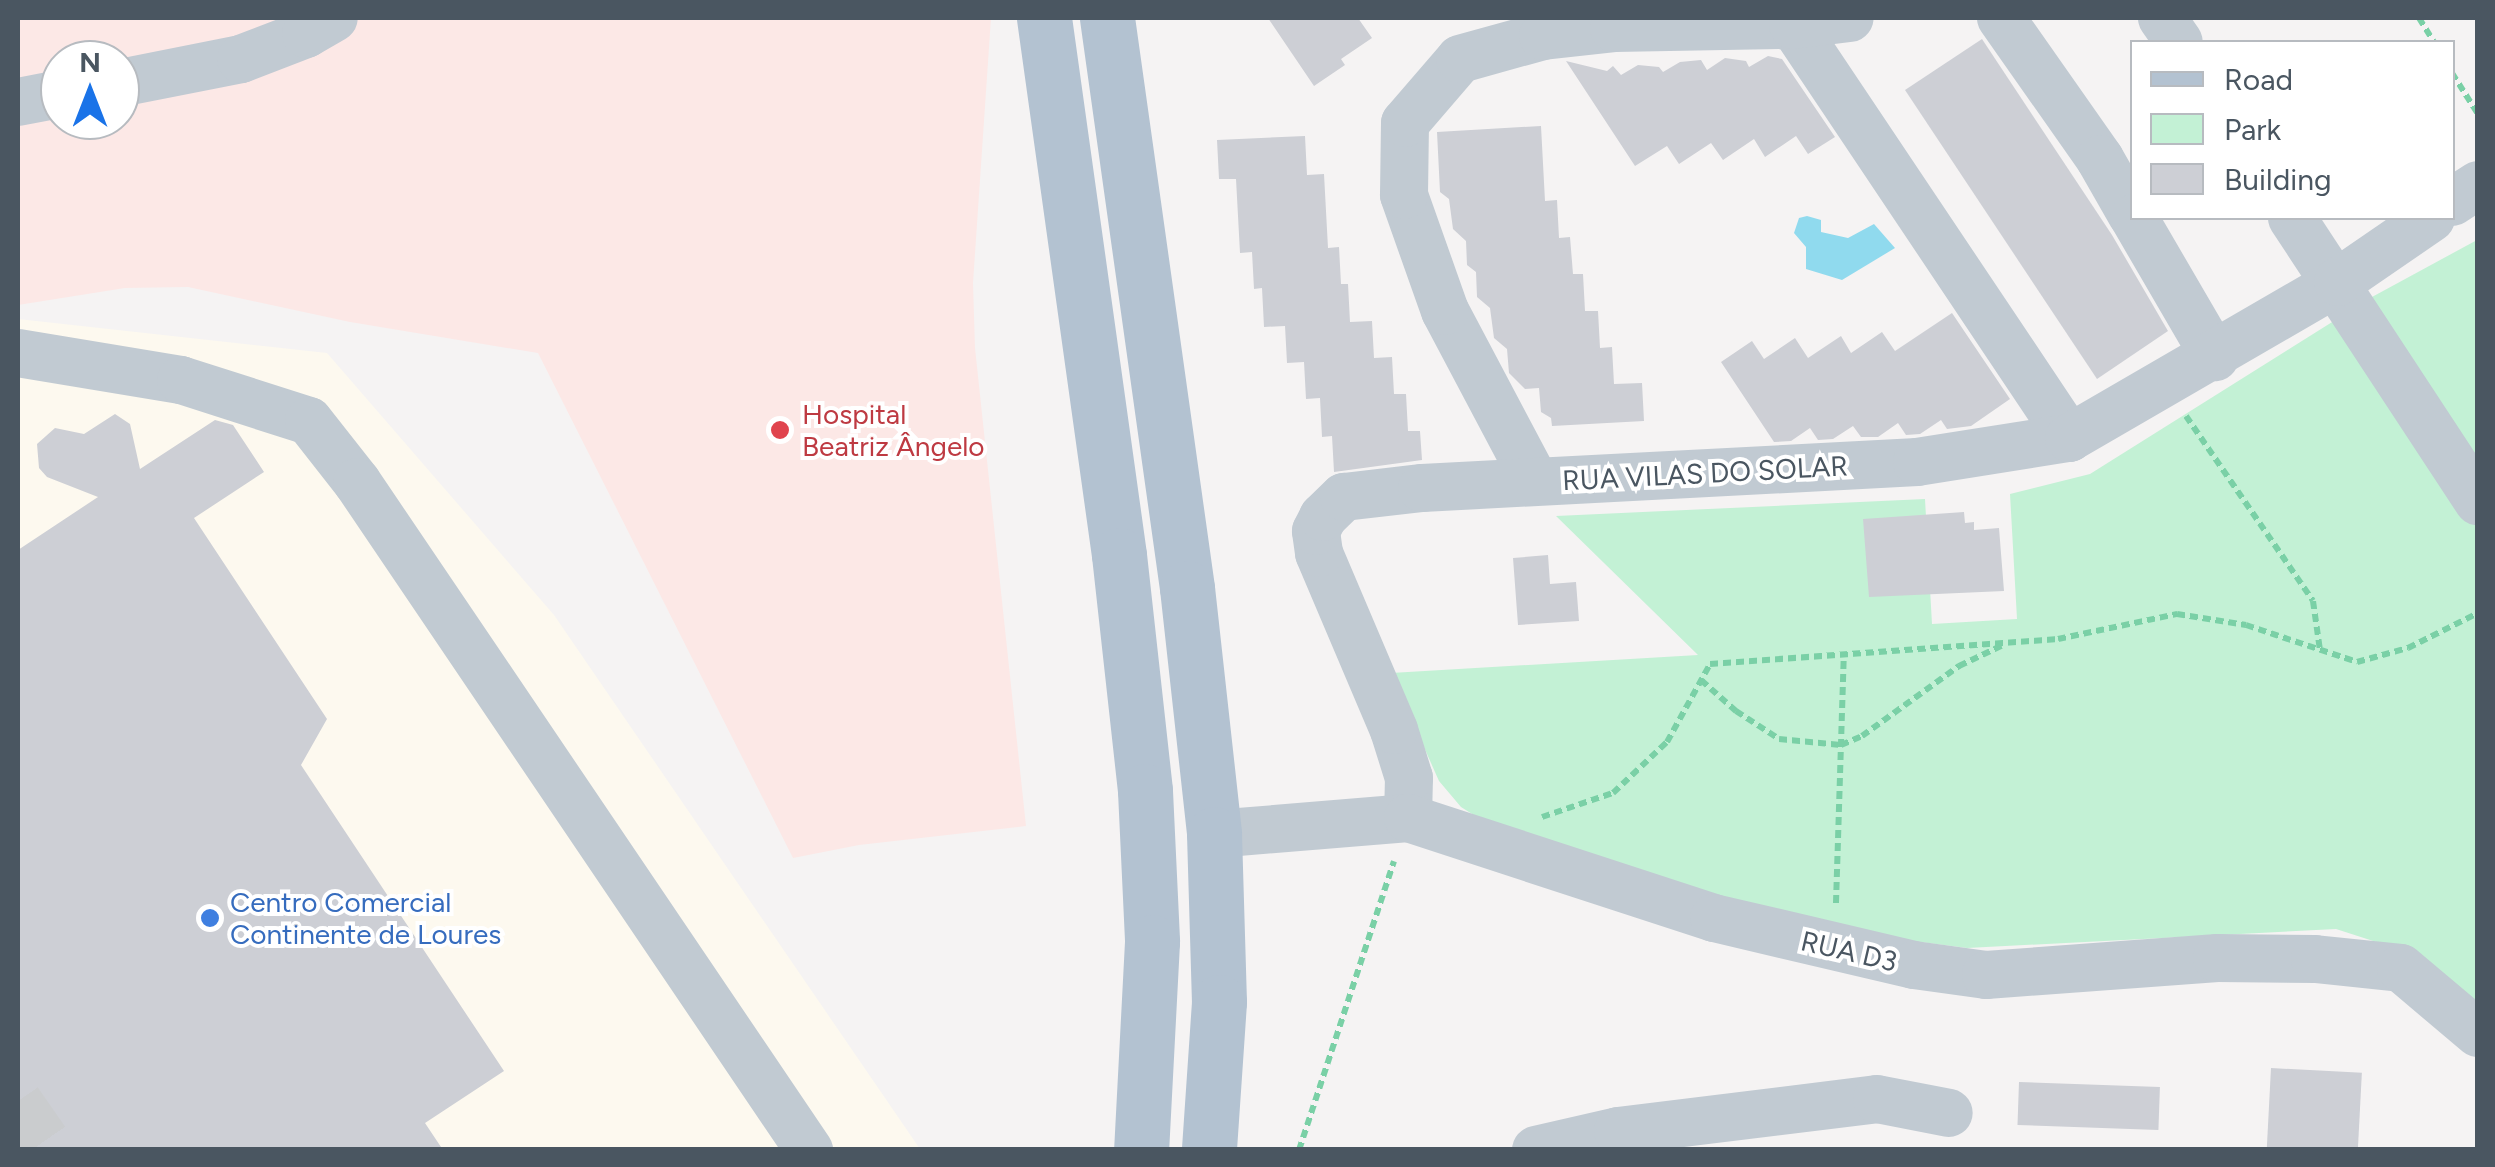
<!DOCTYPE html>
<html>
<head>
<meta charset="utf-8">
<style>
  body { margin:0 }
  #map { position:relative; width:2495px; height:1167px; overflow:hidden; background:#f5f3f3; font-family:Figtree,sans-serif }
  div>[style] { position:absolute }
  .commercial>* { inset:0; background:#fdf9ef }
  .medical>* { inset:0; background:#fce8e6 }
  .green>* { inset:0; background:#c3f1d5 }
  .water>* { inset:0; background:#90daee }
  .building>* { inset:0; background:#cdcfd5; transform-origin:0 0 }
  .minor-tunnel>* { height:48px; margin-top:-24px; transform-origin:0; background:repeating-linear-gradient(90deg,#caccce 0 48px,transparent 0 72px) }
  .path>* { height:6px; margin-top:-3px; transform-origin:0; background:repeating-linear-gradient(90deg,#7ad0a6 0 8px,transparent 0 13px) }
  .minor>* { height:48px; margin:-24px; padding:0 24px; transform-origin:24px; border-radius:24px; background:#c1cad2 }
  .major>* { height:55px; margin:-27.5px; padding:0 27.5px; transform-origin:27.5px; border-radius:27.5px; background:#b3c2d1 }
  .dots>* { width:28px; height:28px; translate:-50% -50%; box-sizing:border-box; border:5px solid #fff; border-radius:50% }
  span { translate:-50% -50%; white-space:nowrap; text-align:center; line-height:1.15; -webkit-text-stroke:8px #fff; paint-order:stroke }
  .health-label { font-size:28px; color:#be3a42 }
  .left { translate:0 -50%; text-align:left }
  .street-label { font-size:28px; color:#4a5661 }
  .shop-label { font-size:28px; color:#366cbe }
  .frame { position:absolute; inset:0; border:20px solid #4a5661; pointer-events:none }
  .legend { position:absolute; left:2130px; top:40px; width:325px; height:180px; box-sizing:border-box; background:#fff; border:2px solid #b7bbc0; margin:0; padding:12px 18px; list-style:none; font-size:30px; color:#4a5661 }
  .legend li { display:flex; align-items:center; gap:20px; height:50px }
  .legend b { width:50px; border:2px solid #b7bbc0 }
  .north { position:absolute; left:40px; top:40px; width:100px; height:100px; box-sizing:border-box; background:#fff; border:2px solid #b7bbc0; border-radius:50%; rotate:0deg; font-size:28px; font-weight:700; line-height:40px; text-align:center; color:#4a5661 }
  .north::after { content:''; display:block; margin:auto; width:35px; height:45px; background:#1a73e8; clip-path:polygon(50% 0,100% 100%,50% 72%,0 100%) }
</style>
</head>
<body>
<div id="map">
  <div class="commercial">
    <div style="clip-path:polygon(18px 319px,327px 353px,554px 615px,920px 1149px,18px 1150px)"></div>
  </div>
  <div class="medical">
    <div style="clip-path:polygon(evenodd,18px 18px,991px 18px,973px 283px,975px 348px,1026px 826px,859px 845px,793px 858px,538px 353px,350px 322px,188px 287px,125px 288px,18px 305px,18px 18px,60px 60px,120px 60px,120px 120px,60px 120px,60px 60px)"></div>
  </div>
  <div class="green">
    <div style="clip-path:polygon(2477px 240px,2477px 1007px,2398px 949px,2336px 929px,1967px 948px,1851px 933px,1669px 886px,1496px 829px,1461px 807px,1439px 781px,1391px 673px,1698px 655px,1556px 516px,1925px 499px,1932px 624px,2017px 619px,2010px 494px,2090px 474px,2372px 297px)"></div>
  </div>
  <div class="water">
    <div style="clip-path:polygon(1807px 216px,1821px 220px,1821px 232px,1848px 238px,1874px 224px,1895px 248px,1842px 280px,1806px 269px,1806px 247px,1794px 233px,1799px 218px)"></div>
  </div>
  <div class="building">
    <div style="clip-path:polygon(1268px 18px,1358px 18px,1372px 38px,1341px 59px,1345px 65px,1314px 86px)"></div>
    <div style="clip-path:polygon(1982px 39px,2112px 235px,2168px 331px,2097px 379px,1905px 90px)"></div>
    <div style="clip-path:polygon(1768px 56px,1782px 59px,1835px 137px,1808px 154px,1796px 136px,1765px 157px,1754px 139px,1723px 160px,1711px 143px,1679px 164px,1667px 146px,1635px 166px,1566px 61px,1607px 71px,1613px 66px,1621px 75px,1638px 65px,1659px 67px,1663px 72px,1680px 62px,1701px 60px,1707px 70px,1725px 58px,1746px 61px,1749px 67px)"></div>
    <div style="clip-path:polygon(1541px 126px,1545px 201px,1557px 200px,1559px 238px,1570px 237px,1573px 274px,1583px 274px,1585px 311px,1598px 311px,1600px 348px,1612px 347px,1614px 384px,1642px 383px,1644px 421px,1552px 426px,1551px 418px,1541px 412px,1539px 388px,1525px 389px,1509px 373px,1507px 349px,1494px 338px,1490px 308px,1477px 297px,1476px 272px,1467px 265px,1466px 241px,1453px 229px,1449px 199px,1440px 192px,1437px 132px)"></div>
    <div style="clip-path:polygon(1305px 136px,1307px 175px,1324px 174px,1328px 248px,1339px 247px,1341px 284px,1348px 284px,1350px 322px,1372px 321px,1374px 358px,1392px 357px,1394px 394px,1406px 394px,1408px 431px,1420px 431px,1422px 460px,1334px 472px,1332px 436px,1322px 437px,1320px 398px,1306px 399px,1304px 362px,1287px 363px,1285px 326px,1264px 327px,1262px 288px,1254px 289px,1252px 252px,1240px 253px,1236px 179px,1219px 179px,1217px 140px)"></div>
    <div style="clip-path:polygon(1952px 313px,2010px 399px,1971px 426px,1947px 429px,1941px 420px,1920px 434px,1906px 435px,1898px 423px,1878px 437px,1861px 437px,1853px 426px,1833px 439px,1818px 440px,1810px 428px,1791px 441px,1774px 442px,1721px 362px,1752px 341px,1764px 359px,1795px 338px,1808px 358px,1841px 336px,1851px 353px,1882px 332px,1895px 351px)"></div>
    <div style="clip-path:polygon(115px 414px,130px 424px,140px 469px,215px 420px,233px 425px,264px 472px,194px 518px,327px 719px,301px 765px,504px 1071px,425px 1123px,443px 1150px,18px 1150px,18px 550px,98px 497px,47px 477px,39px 468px,37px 444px,55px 428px,84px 434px)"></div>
    <div style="clip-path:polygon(1964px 512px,1965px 523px,1974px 522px,1974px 530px,1999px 528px,2004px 591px,1869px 597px,1863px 519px)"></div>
    <div style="clip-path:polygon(1548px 555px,1550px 584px,1576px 582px,1579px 621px,1518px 625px,1513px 558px)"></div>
    <div style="left:2271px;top:1068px;width:91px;height:82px;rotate:3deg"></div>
    <div style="left:2019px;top:1082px;width:141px;height:43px;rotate:2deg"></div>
  </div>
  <div class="minor-tunnel">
    <div style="left:18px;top:1101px;width:60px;rotate:55.2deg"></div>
  </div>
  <div class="path">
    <div style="left:2419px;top:18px;width:28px;rotate:58deg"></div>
    <div style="left:2452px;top:73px;width:49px;rotate:57.6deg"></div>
    <div style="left:2186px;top:416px;width:224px;rotate:55.5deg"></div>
    <div style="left:2313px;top:601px;width:49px;rotate:81.9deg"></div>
    <div style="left:1701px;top:680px;width:47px;rotate:41.5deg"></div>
    <div style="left:1736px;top:711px;width:51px;rotate:33.1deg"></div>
    <div style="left:1779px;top:739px;width:62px;rotate:5.5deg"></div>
    <div style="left:1841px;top:745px;width:23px;rotate:-23deg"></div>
    <div style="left:1862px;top:736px;width:120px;rotate:-35.8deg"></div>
    <div style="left:1959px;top:666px;width:47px;rotate:-25.5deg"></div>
    <div style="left:1542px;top:817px;width:75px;rotate:-18.7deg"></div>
    <div style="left:1613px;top:793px;width:74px;rotate:-43.4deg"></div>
    <div style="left:1667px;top:742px;width:89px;rotate:-61.1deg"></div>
    <div style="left:1710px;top:664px;width:349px;rotate:-4.1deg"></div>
    <div style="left:2058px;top:639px;width:122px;rotate:-11.9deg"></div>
    <div style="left:2177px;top:614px;width:70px;rotate:9.1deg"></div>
    <div style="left:2246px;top:625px;width:117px;rotate:18.4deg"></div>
    <div style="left:2357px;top:662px;width:53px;rotate:-15.4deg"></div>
    <div style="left:2408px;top:648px;width:78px;rotate:-26.6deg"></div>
    <div style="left:1836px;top:903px;width:248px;rotate:-88.2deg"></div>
    <div style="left:1299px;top:1150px;width:304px;rotate:-71.8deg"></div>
  </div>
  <div class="minor">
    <div style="left:2001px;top:18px;width:172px;rotate:54.9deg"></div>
    <div style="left:2100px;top:159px;width:64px;rotate:60.3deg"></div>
    <div style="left:2162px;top:18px;width:29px;rotate:55deg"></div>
    <div style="left:1793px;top:25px;width:497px;rotate:56.2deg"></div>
    <div style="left:120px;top:83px;width:123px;rotate:-11.2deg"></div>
    <div style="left:241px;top:59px;width:70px;rotate:-21deg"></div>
    <div style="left:306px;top:34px;width:32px;rotate:-30deg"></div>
    <div style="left:18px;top:102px;width:43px;rotate:-10.8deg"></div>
    <div style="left:2452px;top:202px;width:31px;rotate:-33deg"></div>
    <div style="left:2134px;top:218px;width:161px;rotate:59.8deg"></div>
    <div style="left:2292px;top:218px;width:339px;rotate:56.7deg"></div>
    <div style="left:18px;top:353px;width:165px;rotate:9.4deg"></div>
    <div style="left:181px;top:380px;width:134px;rotate:17.8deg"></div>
    <div style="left:309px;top:421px;width:78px;rotate:51.8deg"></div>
    <div style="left:357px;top:482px;width:807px;rotate:55.92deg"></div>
    <div style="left:1535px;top:481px;width:192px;rotate:-117.9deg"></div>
    <div style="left:1445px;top:311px;width:123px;rotate:-109.5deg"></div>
    <div style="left:1404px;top:195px;width:72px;rotate:-89.2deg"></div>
    <div style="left:1405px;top:123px;width:84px;rotate:-49.3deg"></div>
    <div style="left:1460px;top:59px;width:86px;rotate:-15.5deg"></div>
    <div style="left:1543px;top:36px;width:71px;rotate:-6.4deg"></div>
    <div style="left:1614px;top:28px;width:179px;rotate:-1deg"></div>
    <div style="left:1793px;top:25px;width:57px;rotate:-7deg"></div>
    <div style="left:1408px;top:818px;width:40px;rotate:-88.6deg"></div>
    <div style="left:1409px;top:778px;width:50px;rotate:-107.4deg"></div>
    <div style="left:1394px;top:730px;width:192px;rotate:-113deg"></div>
    <div style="left:1319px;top:553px;width:22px;rotate:-98deg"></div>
    <div style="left:1316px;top:531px;width:16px;rotate:-63deg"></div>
    <div style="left:1323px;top:517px;width:29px;rotate:-44deg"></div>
    <div style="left:1344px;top:497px;width:79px;rotate:-6.6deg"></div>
    <div style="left:1422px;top:488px;width:496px;rotate:-3deg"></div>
    <div style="left:1917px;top:462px;width:154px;rotate:-9deg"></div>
    <div style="left:2069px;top:438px;width:311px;rotate:-30.1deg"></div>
    <div style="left:2338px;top:282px;width:113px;rotate:-34.5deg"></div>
    <div style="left:1214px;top:834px;width:195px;rotate:-4.7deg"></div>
    <div style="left:1408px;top:818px;width:322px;rotate:18.1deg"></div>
    <div style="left:1714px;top:918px;width:205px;rotate:13.2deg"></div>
    <div style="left:1914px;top:965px;width:73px;rotate:7.9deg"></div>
    <div style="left:1986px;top:975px;width:232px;rotate:-4.2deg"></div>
    <div style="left:2217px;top:958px;width:98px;rotate:0.6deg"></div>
    <div style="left:2315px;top:959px;width:86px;rotate:6deg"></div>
    <div style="left:2401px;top:968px;width:101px;rotate:40.2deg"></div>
    <div style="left:1536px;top:1150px;width:84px;rotate:-13deg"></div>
    <div style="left:1618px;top:1131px;width:261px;rotate:-7deg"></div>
    <div style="left:1877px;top:1099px;width:73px;rotate:11deg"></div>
  </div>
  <div class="major">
    <div style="left:1044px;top:18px;width:542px;rotate:82.05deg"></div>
    <div style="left:1119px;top:555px;width:237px;rotate:83.7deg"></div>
    <div style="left:1145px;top:791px;width:151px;rotate:87.3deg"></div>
    <div style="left:1152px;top:942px;width:208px;rotate:93deg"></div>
    <div style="left:1107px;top:18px;width:576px;rotate:82.01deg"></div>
    <div style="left:1187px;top:588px;width:247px;rotate:83.7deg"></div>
    <div style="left:1214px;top:834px;width:168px;rotate:88.3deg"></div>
    <div style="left:1219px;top:1002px;width:148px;rotate:93.9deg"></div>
  </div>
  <div class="dots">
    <div style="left:780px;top:430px;background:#e0444e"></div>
    <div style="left:210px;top:918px;background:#3f7fe0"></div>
  </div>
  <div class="health-label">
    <span class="left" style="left:802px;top:430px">Hospital<br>Beatriz Ângelo</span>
  </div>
  <div class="street-label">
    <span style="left:1705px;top:473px;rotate:-3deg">RUA VILAS DO SOLAR</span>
    <span style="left:1849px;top:951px;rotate:13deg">RUA D3</span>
  </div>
  <div class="shop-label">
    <span class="left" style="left:230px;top:918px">Centro Comercial<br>Continente de Loures</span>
  </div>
  <div class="frame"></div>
  <ul class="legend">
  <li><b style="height:12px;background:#b3c2d1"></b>Road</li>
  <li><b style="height:28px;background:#c3f1d5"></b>Park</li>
  <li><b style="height:28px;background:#cdcfd5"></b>Building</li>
  </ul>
  <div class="north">N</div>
</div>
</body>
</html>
